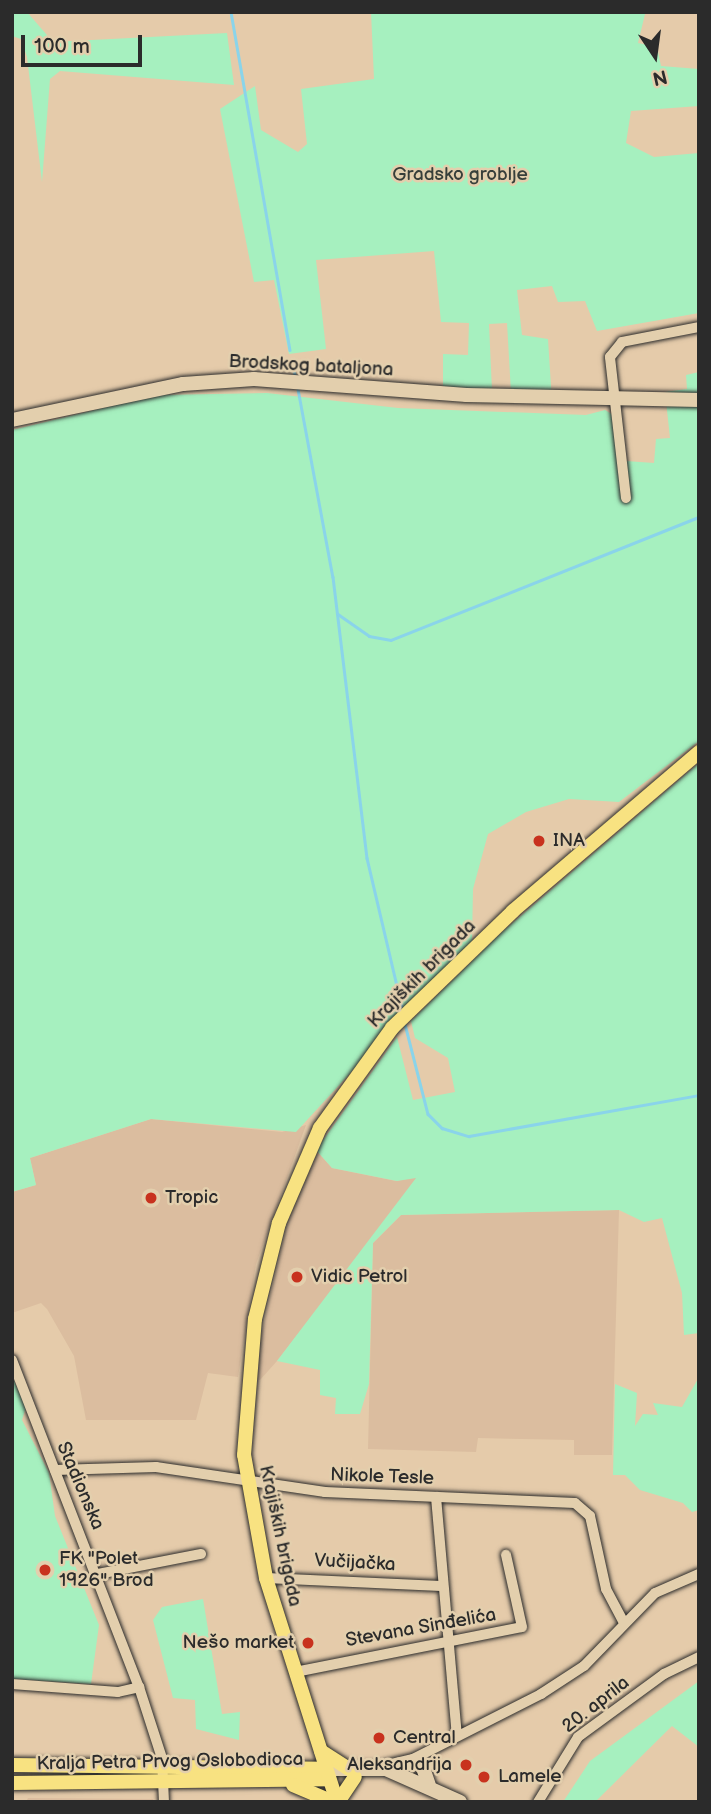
<!DOCTYPE html>
<html>
<head>
<meta charset="utf-8">
<style>
  body { margin:0 }
  #map { position:relative; width:711px; height:1814px; overflow:hidden; background:#e5cbaa; font-family:"Balsamiq Sans",sans-serif }
  div>[style] { position:absolute }
  .built>* { inset:0; background:#dbbd9f }
  .green>* { inset:0; background:#a6f0bf }
  .stream>* { height:2.5px; margin:-1.25px; padding:0 1.25px; transform-origin:1.25px; border-radius:1.25px; background:#8ad4ea }
  .roads { filter:drop-shadow(0 0 2px #2b2b2b) drop-shadow(0 0 2px #2b2b2b) }
  .street>* { height:10px; margin:-5px; padding:0 5px; transform-origin:5px; border-radius:5px; background:#e3cfad }
  .secondary>* { height:14px; margin:-7px; padding:0 7px; transform-origin:7px; border-radius:7px; background:#e3cfad }
  .primary>* { height:14px; margin:-7px; padding:0 7px; transform-origin:7px; border-radius:7px; background:#f8e281 }
  .dots>* { width:19px; height:19px; translate:-50% -50%; box-sizing:border-box; border:4px solid #e3cfad; border-radius:50% }
  span { translate:-50% -50%; white-space:nowrap; text-align:center; line-height:1.15; -webkit-text-stroke:5px #e3cfad; paint-order:stroke }
  .park-label { font-size:19px; color:#373f3a }
  .street-label { font-size:19px; color:#2b2b2b }
  .poi-label { font-size:19px; color:#2b2b2b }
  .left { translate:0 -50%; text-align:left }
  .right { translate:-100% -50%; text-align:right }
  .frame { position:absolute; inset:0; border:14px solid #2b2b2b; pointer-events:none }
  .north { position:absolute; left:620px; top:21px; width:70px; height:70px; -webkit-text-stroke:5px #e3cfad; paint-order:stroke; rotate:167deg; font-size:19px; font-weight:700; line-height:28px; text-align:center; color:#2b2b2b }
  .north::after { content:''; display:block; margin:auto; width:24px; height:32px; background:#2b2b2b; clip-path:polygon(50% 0,100% 100%,50% 72%,0 100%) }
  .scale { position:absolute; left:21px; top:35px; width:121px; height:32px; box-sizing:border-box; border:4px solid #2b2b2b; border-top:0; padding-left:9px; font-size:21px; line-height:24px; white-space:nowrap; color:#2b2b2b; -webkit-text-stroke:5px #e3cfad; paint-order:stroke }
</style>
</head>
<body>
<div id="map">
  <div class="built">
    <div style="clip-path:polygon(151px 1119px,282px 1132px,306px 1125px,256px 1264px,238px 1377px,208px 1373px,196px 1420px,86px 1420px,74px 1356px,47px 1309px,41px 1303px,12px 1313px,12px 1192px,36px 1185px,30px 1158px)"></div>
    <div style="clip-path:polygon(316px 1150px,332px 1168px,396px 1181px,416px 1177px,416px 1182px,277px 1361px,260px 1380px,251px 1379px,289px 1216px)"></div>
    <div style="clip-path:polygon(619px 1210px,612px 1455px,574px 1455px,574px 1440px,478px 1438px,476px 1452px,368px 1449px,373px 1243px,401px 1215px)"></div>
    <div style="clip-path:polygon(28px 1798px,153px 1799px,155px 1802px,26px 1802px)"></div>
  </div>
  <div class="green">
    <div style="clip-path:polygon(12px 12px,27px 12px,53px 42px,227px 33px,234px 85px,60px 71px,50px 79px,42px 182px,27px 57px,21px 39px,12px 36px)"></div>
    <div style="clip-path:polygon(371px 12px,645px 14px,638px 43px,657px 47px,661px 66px,699px 69px,699px 106px,631px 111px,626px 143px,654px 157px,699px 153px,699px 313px,597px 331px,585px 301px,558px 302px,552px 286px,517px 290px,522px 335px,548px 339px,552px 402px,511px 393px,507px 323px,489px 324px,492px 391px,443px 388px,443px 354px,468px 355px,469px 323px,441px 322px,434px 251px,316px 260px,326px 349px,289px 354px,274px 280px,254px 282px,220px 109px,255px 86px,261px 130px,298px 152px,307px 144px,301px 89px,374px 79px)"></div>
    <div style="clip-path:polygon(699px 372px,699px 741px,619px 802px,569px 799px,526px 812px,488px 834px,473px 889px,472px 941px,296px 1132px,151px 1119px,30px 1158px,36px 1185px,12px 1192px,12px 430px,157px 395px,267px 393px,398px 408px,586px 415px,605px 410px,620px 419px,626px 461px,654px 463px,656px 439px,670px 438px,665px 392px,687px 389px,686px 375px)"></div>
    <div style="clip-path:polygon(699px 763px,699px 1333px,684px 1335px,682px 1293px,662px 1218px,644px 1222px,619px 1210px,401px 1215px,373px 1243px,369px 1384px,360px 1414px,335px 1414px,336px 1398px,320px 1395px,320px 1370px,277px 1361px,416px 1178px,397px 1181px,332px 1168px,316px 1150px,397px 1037px,413px 1100px,455px 1092px,448px 1058px,415px 1038px,411px 1021px,501px 933px)"></div>
    <div style="clip-path:polygon(12px 1376px,26px 1407px,22px 1420px,49px 1473px,55px 1516px,99px 1625px,91px 1684px,12px 1679px)"></div>
    <div style="clip-path:polygon(699px 1377px,699px 1510px,692px 1512px,683px 1503px,640px 1490px,625px 1475px,613px 1475px,615px 1384px,637px 1393px,635px 1426px,643px 1414px,658px 1415px,653px 1403px,682px 1407px)"></div>
    <div style="clip-path:polygon(203px 1599px,222px 1714px,240px 1712px,239px 1740px,196px 1729px,195px 1700px,173px 1698px,153px 1620px,162px 1607px)"></div>
    <div style="clip-path:polygon(699px 1681px,699px 1747px,672px 1726px,595px 1802px,563px 1802px,590px 1761px)"></div>
  </div>
  <div class="stream">
    <div style="left:231px;top:12px;width:343px;rotate:80.1deg"></div>
    <div style="left:292px;top:363px;width:12px;rotate:76deg"></div>
    <div style="left:298px;top:389px;width:191px;rotate:79.5deg"></div>
    <div style="left:333px;top:577px;width:283px;rotate:83.1deg"></div>
    <div style="left:367px;top:858px;width:153px;rotate:76.8deg"></div>
    <div style="left:338px;top:614px;width:38px;rotate:35deg"></div>
    <div style="left:369px;top:636px;width:22px;rotate:10deg"></div>
    <div style="left:391px;top:640px;width:332px;rotate:-21.8deg"></div>
    <div style="left:405px;top:1024px;width:93px;rotate:75.7deg"></div>
    <div style="left:428px;top:1114px;width:20px;rotate:45deg"></div>
    <div style="left:442px;top:1128px;width:28px;rotate:17deg"></div>
    <div style="left:469px;top:1136px;width:234px;rotate:-10.1deg"></div>
  </div>
  <div class="roads">
    <div class="street">
      <div style="left:626px;top:498px;width:142px;rotate:-96.5deg"></div>
      <div style="left:610px;top:357px;width:19px;rotate:-51deg"></div>
      <div style="left:622px;top:342px;width:78px;rotate:-11deg"></div>
      <div style="left:12px;top:1360px;width:351px;rotate:68.8deg"></div>
      <div style="left:139px;top:1687px;width:75px;rotate:72.1deg"></div>
      <div style="left:162px;top:1758px;width:44px;rotate:87.4deg"></div>
      <div style="left:55px;top:1470px;width:101px;rotate:-1.7deg"></div>
      <div style="left:156px;top:1467px;width:171px;rotate:8.4deg"></div>
      <div style="left:325px;top:1492px;width:250px;rotate:2.5deg"></div>
      <div style="left:575px;top:1503px;width:20px;rotate:41deg"></div>
      <div style="left:590px;top:1516px;width:75px;rotate:77.6deg"></div>
      <div style="left:606px;top:1589px;width:38px;rotate:62deg"></div>
      <div style="left:436px;top:1497px;width:240px;rotate:85deg"></div>
      <div style="left:98px;top:1574px;width:105px;rotate:-11deg"></div>
      <div style="left:266px;top:1578px;width:175px;rotate:2.6deg"></div>
      <div style="left:295px;top:1672px;width:231px;rotate:-11.2deg"></div>
      <div style="left:522px;top:1627px;width:74px;rotate:-102.5deg"></div>
      <div style="left:12px;top:1684px;width:106px;rotate:4.3deg"></div>
      <div style="left:118px;top:1692px;width:22px;rotate:-13deg"></div>
      <div style="left:382px;top:1766px;width:32px;rotate:-13deg"></div>
      <div style="left:413px;top:1759px;width:144px;rotate:-26.9deg"></div>
      <div style="left:541px;top:1694px;width:51px;rotate:-33.1deg"></div>
      <div style="left:584px;top:1666px;width:102px;rotate:-45.8deg"></div>
      <div style="left:655px;top:1593px;width:48px;rotate:-23.4deg"></div>
      <div style="left:538px;top:1802px;width:76px;rotate:-58.4deg"></div>
      <div style="left:578px;top:1737px;width:107px;rotate:-36.2deg"></div>
      <div style="left:664px;top:1674px;width:39px;rotate:-26deg"></div>
    </div>
    <div class="secondary">
      <div style="left:12px;top:420px;width:175px;rotate:-11.9deg"></div>
      <div style="left:183px;top:384px;width:71px;rotate:-4deg"></div>
      <div style="left:254px;top:379px;width:213px;rotate:4.3deg"></div>
      <div style="left:466px;top:395px;width:233px;rotate:1.2deg"></div>
      <div style="left:421px;top:1762px;width:24px;rotate:71deg"></div>
      <div style="left:326px;top:1769px;width:60px"></div>
      <div style="left:386px;top:1769px;width:81px;rotate:24deg"></div>
    </div>
    <div class="primary">
      <div style="left:321px;top:1751px;width:33px;rotate:33deg"></div>
      <div style="left:12px;top:1765px;width:314px;rotate:0.7deg"></div>
      <div style="left:12px;top:1783px;width:317px;rotate:-0.7deg"></div>
      <div style="left:293px;top:1785px;width:43px;rotate:23deg"></div>
      <div style="left:337px;top:1802px;width:235px;rotate:-107.6deg"></div>
      <div style="left:266px;top:1578px;width:125px;rotate:-100.1deg"></div>
      <div style="left:244px;top:1455px;width:136px;rotate:-85.4deg"></div>
      <div style="left:255px;top:1319px;width:99px;rotate:-76deg"></div>
      <div style="left:279px;top:1223px;width:103px;rotate:-66.7deg"></div>
      <div style="left:320px;top:1128px;width:123px;rotate:-54.2deg"></div>
      <div style="left:392px;top:1028px;width:168px;rotate:-44deg"></div>
      <div style="left:513px;top:911px;width:245px;rotate:-40.5deg"></div>
      <div style="left:338px;top:1802px;width:30px;rotate:-56deg"></div>
    </div>
  </div>
  <div class="dots">
    <div style="left:539px;top:841px;background:#c8321e"></div>
    <div style="left:151px;top:1198px;background:#c8321e"></div>
    <div style="left:297px;top:1277px;background:#c8321e"></div>
    <div style="left:45px;top:1570px;background:#c8321e"></div>
    <div style="left:308px;top:1643px;background:#c8321e"></div>
    <div style="left:379px;top:1738px;background:#c8321e"></div>
    <div style="left:466px;top:1765px;background:#c8321e"></div>
    <div style="left:484px;top:1777px;background:#c8321e"></div>
  </div>
  <div class="park-label">
    <span style="left:460px;top:175px">Gradsko groblje</span>
  </div>
  <div class="street-label">
    <span style="left:311px;top:366px;rotate:3deg">Brodskog bataljona</span>
    <span style="left:422px;top:974px;rotate:-45deg">Krajiških brigada</span>
    <span style="left:382px;top:1477px;rotate:2deg">Nikole Tesle</span>
    <span style="left:80px;top:1486px;rotate:67deg">Stadionska</span>
    <span style="left:280px;top:1536px;rotate:78deg">Krajiških brigada</span>
    <span style="left:355px;top:1563px;rotate:3deg">Vučijačka</span>
    <span style="left:421px;top:1628px;rotate:-10deg">Stevana Sinđelića</span>
    <span style="left:596px;top:1705px;rotate:-38deg">20. aprila</span>
    <span style="left:170px;top:1762px;rotate:-1deg">Kralja Petra Prvog Oslobodioca</span>
  </div>
  <div class="poi-label">
    <span class="left" style="left:553px;top:841px">INA</span>
    <span class="left" style="left:165px;top:1198px">Tropic</span>
    <span class="left" style="left:311px;top:1277px">Vidic Petrol</span>
    <span class="left" style="left:59px;top:1570px">FK "Polet<br>1926" Brod</span>
    <span class="right" style="left:294px;top:1643px">Nešo market</span>
    <span class="left" style="left:393px;top:1738px">Central</span>
    <span class="right" style="left:452px;top:1765px">Aleksandrija</span>
    <span class="left" style="left:498px;top:1777px">Lamele</span>
  </div>
  <div class="frame"></div>
  <div class="north">N</div>
  <div class="scale">100 m</div>
</div>
</body>
</html>
